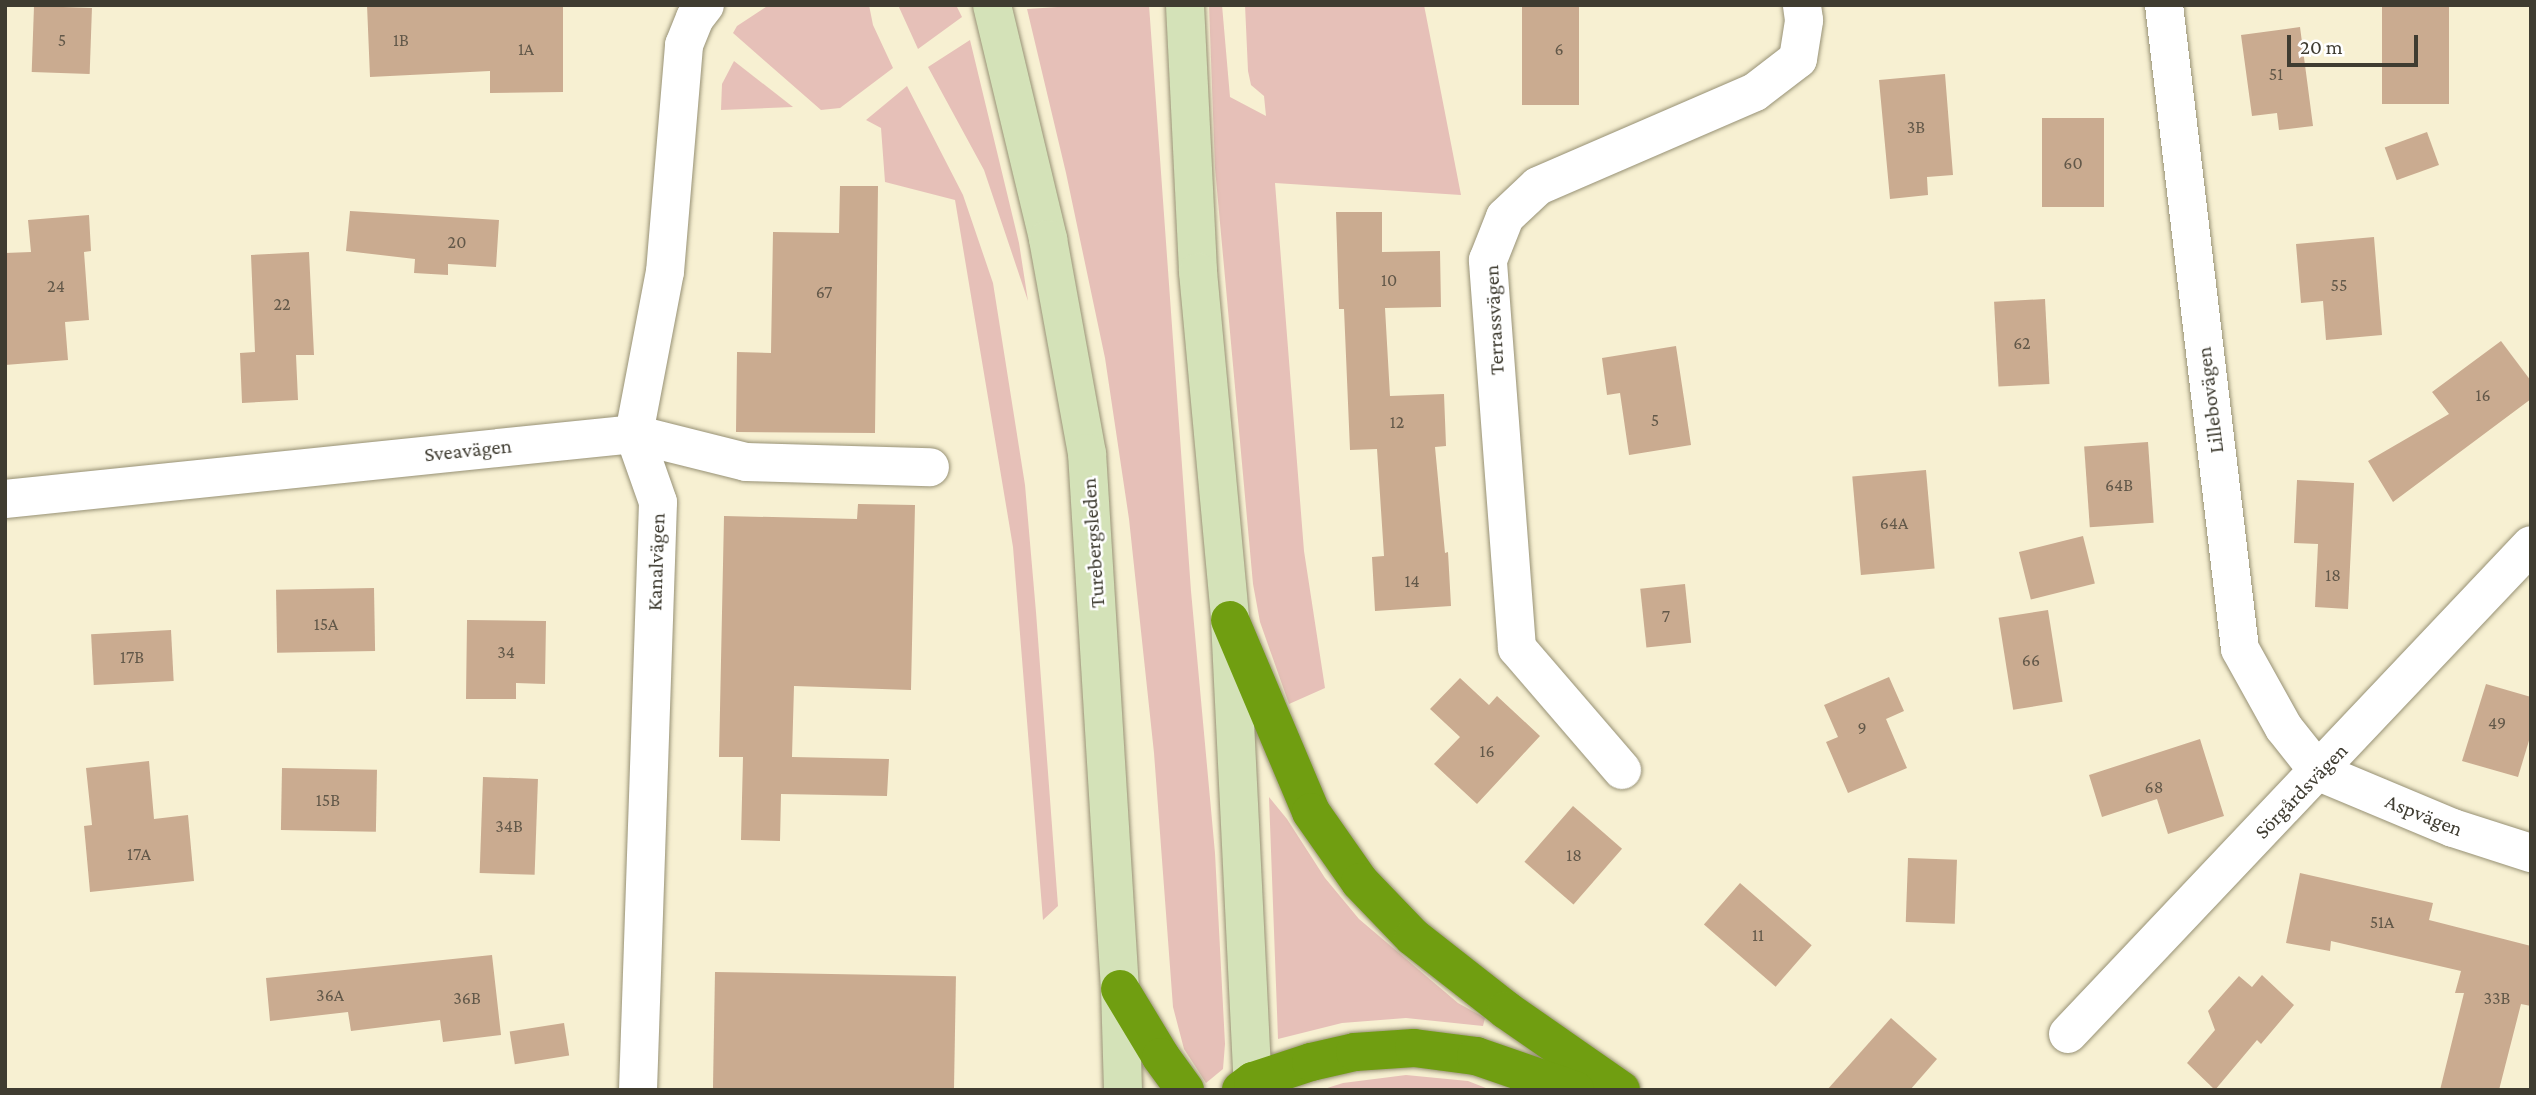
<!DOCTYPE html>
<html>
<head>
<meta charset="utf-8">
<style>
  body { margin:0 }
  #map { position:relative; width:2536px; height:1095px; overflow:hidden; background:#f7f0d2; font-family:"Crimson Pro",serif }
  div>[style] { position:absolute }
  .green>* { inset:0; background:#e6c0b8 }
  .building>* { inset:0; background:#caab90; transform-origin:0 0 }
  .roads { filter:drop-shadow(0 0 2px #979175) drop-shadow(0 0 2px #979175) }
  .street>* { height:38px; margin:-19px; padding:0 19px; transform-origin:19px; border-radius:19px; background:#fff }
  .secondary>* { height:38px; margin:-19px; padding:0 19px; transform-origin:19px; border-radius:19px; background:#d4e2b8 }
  .highway>* { height:38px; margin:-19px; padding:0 19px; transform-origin:19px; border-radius:19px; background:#709e11 }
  span { translate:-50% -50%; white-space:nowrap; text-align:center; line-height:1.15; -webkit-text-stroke:5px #fff; paint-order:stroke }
  .number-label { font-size:18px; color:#625849 }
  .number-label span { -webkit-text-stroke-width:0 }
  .street-label { font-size:21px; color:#3f3c31 }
  .frame { position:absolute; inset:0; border:7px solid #3f3c31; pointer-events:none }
  .scale { position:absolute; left:2287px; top:35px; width:131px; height:32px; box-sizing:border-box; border:4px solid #3f3c31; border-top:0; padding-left:9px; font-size:21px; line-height:24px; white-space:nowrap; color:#3f3c31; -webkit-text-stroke:5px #fff; paint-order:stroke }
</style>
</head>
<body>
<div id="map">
  <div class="green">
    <div style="clip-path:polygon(769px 5px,869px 5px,873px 25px,893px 68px,840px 108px,821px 110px,733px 33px,737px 26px)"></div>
    <div style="clip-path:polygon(898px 5px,956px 5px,962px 17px,918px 49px)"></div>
    <div style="clip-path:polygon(1088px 5px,1149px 5px,1191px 591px,1215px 853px,1225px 1044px,1223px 1069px,1206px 1083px,1184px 1049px,1173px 1007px,1154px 753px,1129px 519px,1105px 358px,1066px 173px,1027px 9px)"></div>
    <div style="clip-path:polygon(1209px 5px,1222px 5px,1230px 97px,1266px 116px,1264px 96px,1251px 85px,1248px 71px,1245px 5px,1424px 5px,1461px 195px,1275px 183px,1304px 551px,1325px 688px,1289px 704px,1260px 622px,1253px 584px,1215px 168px)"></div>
    <div style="clip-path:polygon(970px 40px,1019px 243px,1028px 301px,984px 170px,928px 67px)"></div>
    <div style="clip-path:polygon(734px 61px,793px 107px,721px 110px,722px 84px)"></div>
    <div style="clip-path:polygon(907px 86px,963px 195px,993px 283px,1025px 485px,1036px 612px,1058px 906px,1043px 920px,1013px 547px,955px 200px,885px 182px,881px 128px,866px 120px)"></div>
    <div style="clip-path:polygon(1269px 797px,1287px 819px,1325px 878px,1359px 919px,1458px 1003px,1485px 1018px,1483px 1026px,1406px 1018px,1342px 1023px,1278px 1039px)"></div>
    <div style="clip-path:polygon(1406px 1075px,1468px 1081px,1491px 1090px,1321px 1090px,1343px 1083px)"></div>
  </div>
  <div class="building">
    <div style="clip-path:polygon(367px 5px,563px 5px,563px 92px,490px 93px,490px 71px,370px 77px)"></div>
    <div style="left:1522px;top:5px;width:57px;height:100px"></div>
    <div style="left:2382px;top:5px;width:67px;height:99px"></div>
    <div style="left:34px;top:6px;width:58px;height:66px;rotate:2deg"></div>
    <div style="clip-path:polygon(2300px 27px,2313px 126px,2279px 130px,2277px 113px,2252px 116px,2241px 35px)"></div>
    <div style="clip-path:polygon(1945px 74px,1953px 175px,1927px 177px,1928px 195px,1890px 199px,1879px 80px)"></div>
    <div style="left:2042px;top:118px;width:62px;height:89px"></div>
    <div style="left:2427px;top:132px;width:35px;height:45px;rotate:70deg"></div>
    <div style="clip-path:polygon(840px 186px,878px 186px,875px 433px,736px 432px,737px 352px,771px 353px,773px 232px,839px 233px)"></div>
    <div style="clip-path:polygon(350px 211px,499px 220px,496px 267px,448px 264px,448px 275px,414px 273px,415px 259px,346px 251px)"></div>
    <div style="clip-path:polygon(1336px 212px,1382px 212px,1382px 252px,1440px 251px,1441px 307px,1385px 308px,1390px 396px,1444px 394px,1446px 446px,1435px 447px,1445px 553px,1448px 552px,1451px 606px,1375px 611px,1372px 557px,1384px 556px,1377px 449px,1350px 450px,1344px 309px,1339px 309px)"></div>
    <div style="clip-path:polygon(89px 215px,91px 251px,84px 252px,89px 320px,65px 322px,68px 360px,5px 365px,5px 253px,31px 252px,28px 220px)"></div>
    <div style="clip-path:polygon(2374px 237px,2382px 335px,2326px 340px,2323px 301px,2301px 303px,2296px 244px)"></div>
    <div style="clip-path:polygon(309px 252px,314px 355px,296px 355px,298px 400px,242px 403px,240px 353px,255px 352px,251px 255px)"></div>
    <div style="left:2045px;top:299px;width:85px;height:51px;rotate:87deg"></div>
    <div style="clip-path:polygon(2501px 341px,2531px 381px,2531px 399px,2393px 502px,2368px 461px,2449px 414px,2432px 392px)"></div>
    <div style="clip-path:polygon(1676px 346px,1691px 445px,1629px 455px,1620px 393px,1607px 395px,1602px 358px)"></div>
    <div style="left:2148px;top:442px;width:81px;height:64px;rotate:86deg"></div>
    <div style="left:1926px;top:470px;width:99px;height:74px;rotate:85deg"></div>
    <div style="clip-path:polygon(2297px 480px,2354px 483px,2348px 609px,2315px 607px,2318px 544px,2294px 543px)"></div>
    <div style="clip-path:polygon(858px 504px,915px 505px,911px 690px,794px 686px,792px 757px,889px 759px,887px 796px,781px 794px,780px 841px,741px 840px,743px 757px,719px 757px,724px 516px,857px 519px)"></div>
    <div style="left:2083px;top:536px;width:49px;height:66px;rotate:76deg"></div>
    <div style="left:1685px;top:584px;width:59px;height:45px;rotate:84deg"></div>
    <div style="left:374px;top:588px;width:63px;height:98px;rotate:89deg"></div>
    <div style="left:2048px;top:610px;width:93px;height:50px;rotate:81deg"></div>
    <div style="clip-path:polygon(467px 620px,546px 621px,545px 684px,516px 683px,516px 699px,466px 699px)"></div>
    <div style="left:171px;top:630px;width:51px;height:80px;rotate:87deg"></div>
    <div style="clip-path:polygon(1889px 677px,1904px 711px,1886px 719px,1907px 768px,1848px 793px,1826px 742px,1838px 737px,1824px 705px)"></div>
    <div style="clip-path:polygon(1460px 678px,1489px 705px,1497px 696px,1540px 736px,1477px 804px,1434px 764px,1460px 737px,1430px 709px)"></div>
    <div style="clip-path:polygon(2486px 684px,2531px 697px,2531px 734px,2518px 777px,2462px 761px)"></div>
    <div style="clip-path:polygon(2200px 739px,2224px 816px,2168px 834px,2157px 799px,2102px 817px,2089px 775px)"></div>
    <div style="clip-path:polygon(149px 761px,154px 819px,188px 815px,194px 881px,90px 892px,84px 826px,92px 825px,86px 768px)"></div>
    <div style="left:282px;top:768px;width:95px;height:62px;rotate:1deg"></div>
    <div style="left:483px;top:777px;width:55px;height:96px;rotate:2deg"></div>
    <div style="left:1573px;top:806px;width:65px;height:74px;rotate:41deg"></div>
    <div style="left:1908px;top:858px;width:49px;height:64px;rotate:2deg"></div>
    <div style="clip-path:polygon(2300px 873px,2433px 903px,2429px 920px,2531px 946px,2531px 1006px,2521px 1004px,2499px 1090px,2440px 1090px,2464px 993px,2455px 993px,2461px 971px,2331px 941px,2330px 951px,2286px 943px)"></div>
    <div style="left:1740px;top:883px;width:95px;height:55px;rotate:41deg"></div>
    <div style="clip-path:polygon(492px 955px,501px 1035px,443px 1042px,440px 1020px,351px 1031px,348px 1012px,270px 1021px,266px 978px)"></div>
    <div style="left:715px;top:972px;width:241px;height:118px;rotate:1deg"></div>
    <div style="clip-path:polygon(2262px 975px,2294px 1005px,2261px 1044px,2257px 1040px,2215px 1090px,2187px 1063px,2215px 1030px,2208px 1011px,2239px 976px,2252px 987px)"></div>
    <div style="clip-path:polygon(1891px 1018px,1937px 1059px,1910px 1090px,1827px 1090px)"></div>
    <div style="left:564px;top:1023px;width:33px;height:55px;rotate:81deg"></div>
  </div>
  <div class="roads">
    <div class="street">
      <div style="left:2164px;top:5px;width:648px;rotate:83.27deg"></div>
      <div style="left:2240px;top:649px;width:90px;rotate:60.9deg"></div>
      <div style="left:2284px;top:728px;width:56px;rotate:51.5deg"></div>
      <div style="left:2319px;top:772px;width:145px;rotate:22.7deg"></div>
      <div style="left:2453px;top:828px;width:82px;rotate:17.8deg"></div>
      <div style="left:5px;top:499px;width:632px;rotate:-5.9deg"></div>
      <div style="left:634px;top:434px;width:115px;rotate:14deg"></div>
      <div style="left:746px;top:462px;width:184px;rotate:1.6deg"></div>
      <div style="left:1622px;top:770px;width:161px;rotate:-130.7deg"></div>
      <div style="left:1517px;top:648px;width:389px;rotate:-94.3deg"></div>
      <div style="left:1488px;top:260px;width:46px;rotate:-68.4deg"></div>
      <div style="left:1505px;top:217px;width:45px;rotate:-43.2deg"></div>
      <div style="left:1538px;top:186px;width:236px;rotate:-23.4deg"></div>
      <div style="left:1755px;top:92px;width:54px;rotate:-37.5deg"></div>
      <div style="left:1798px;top:59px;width:39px;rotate:-81deg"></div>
      <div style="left:1804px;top:20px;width:15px;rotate:-98deg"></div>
      <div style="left:2068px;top:1034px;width:673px;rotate:-46.56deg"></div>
      <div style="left:638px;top:1090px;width:588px;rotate:-88.05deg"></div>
      <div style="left:658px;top:502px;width:72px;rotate:-109.4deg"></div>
      <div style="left:634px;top:434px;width:165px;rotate:-79.2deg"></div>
      <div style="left:665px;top:272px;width:228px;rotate:-85.2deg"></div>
      <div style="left:684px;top:45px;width:29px;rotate:-68deg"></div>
      <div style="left:695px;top:18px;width:16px;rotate:-52deg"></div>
    </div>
    <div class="secondary">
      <div style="left:992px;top:5px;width:241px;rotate:76.5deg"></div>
      <div style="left:1048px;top:239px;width:218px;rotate:79.7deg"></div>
      <div style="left:1087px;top:453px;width:537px;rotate:86.48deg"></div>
      <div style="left:1120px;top:989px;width:101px;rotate:88.3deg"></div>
      <div style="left:1185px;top:5px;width:267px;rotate:87.2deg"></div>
      <div style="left:1198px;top:272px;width:349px;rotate:84.7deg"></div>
      <div style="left:1230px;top:620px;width:471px;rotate:87.2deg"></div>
    </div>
    <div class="highway">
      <div style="left:1230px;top:620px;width:208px;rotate:67.1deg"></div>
      <div style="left:1311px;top:812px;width:85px;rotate:55deg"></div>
      <div style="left:1360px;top:882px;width:76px;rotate:46.1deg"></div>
      <div style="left:1413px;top:937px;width:118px;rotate:38.1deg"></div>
      <div style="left:1506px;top:1010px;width:140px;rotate:34.8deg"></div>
      <div style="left:1120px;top:989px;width:79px;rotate:58.9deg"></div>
      <div style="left:1161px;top:1057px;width:41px;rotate:54deg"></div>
      <div style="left:1241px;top:1090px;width:15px;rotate:-37deg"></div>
      <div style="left:1253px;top:1081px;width:61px;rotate:-18.1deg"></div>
      <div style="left:1311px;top:1062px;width:45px;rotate:-12.8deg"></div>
      <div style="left:1355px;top:1052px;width:59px;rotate:-3.9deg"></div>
      <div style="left:1414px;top:1048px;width:63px;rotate:7.4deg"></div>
      <div style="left:1476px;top:1056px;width:105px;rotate:19deg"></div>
    </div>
  </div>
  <div class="number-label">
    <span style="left:62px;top:40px">5</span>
    <span style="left:401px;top:40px">1B</span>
    <span style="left:526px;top:49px">1A</span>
    <span style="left:1559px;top:49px">6</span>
    <span style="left:2276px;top:74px">51</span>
    <span style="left:1916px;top:127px">3B</span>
    <span style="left:2073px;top:163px">60</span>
    <span style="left:457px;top:242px">20</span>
    <span style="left:1389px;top:280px">10</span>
    <span style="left:2339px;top:285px">55</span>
    <span style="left:56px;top:286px">24</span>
    <span style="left:824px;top:292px">67</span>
    <span style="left:282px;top:304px">22</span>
    <span style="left:2022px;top:343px">62</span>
    <span style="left:2483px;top:395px">16</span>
    <span style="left:1655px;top:420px">5</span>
    <span style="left:1397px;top:422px">12</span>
    <span style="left:2119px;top:485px">64B</span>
    <span style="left:1894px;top:523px">64A</span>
    <span style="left:2333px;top:575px">18</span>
    <span style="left:1412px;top:581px">14</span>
    <span style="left:1666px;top:616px">7</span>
    <span style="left:326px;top:624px">15A</span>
    <span style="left:506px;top:652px">34</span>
    <span style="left:132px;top:657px">17B</span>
    <span style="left:2031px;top:660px">66</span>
    <span style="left:2497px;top:723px">49</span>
    <span style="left:1862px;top:728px">9</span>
    <span style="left:1487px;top:751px">16</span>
    <span style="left:2154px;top:787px">68</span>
    <span style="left:328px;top:800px">15B</span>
    <span style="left:509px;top:826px">34B</span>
    <span style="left:139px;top:854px">17A</span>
    <span style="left:1574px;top:855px">18</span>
    <span style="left:2382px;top:922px">51A</span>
    <span style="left:1758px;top:935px">11</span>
    <span style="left:330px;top:995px">36A</span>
    <span style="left:467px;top:998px">36B</span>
    <span style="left:2497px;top:998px">33B</span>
  </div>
  <div class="street-label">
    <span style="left:1494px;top:320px;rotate:-93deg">Terrassvägen</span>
    <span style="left:2210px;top:400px;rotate:-97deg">Lillebovägen</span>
    <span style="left:468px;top:450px;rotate:-6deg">Sveavägen</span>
    <span style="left:1093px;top:543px;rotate:-94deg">Turebergsleden</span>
    <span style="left:656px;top:562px;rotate:-88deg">Kanalvägen</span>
    <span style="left:2301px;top:791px;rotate:-46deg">Sörgårdsvägen</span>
    <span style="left:2424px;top:815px;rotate:22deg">Aspvägen</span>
  </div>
  <div class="frame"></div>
  <div class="scale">20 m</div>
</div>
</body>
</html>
